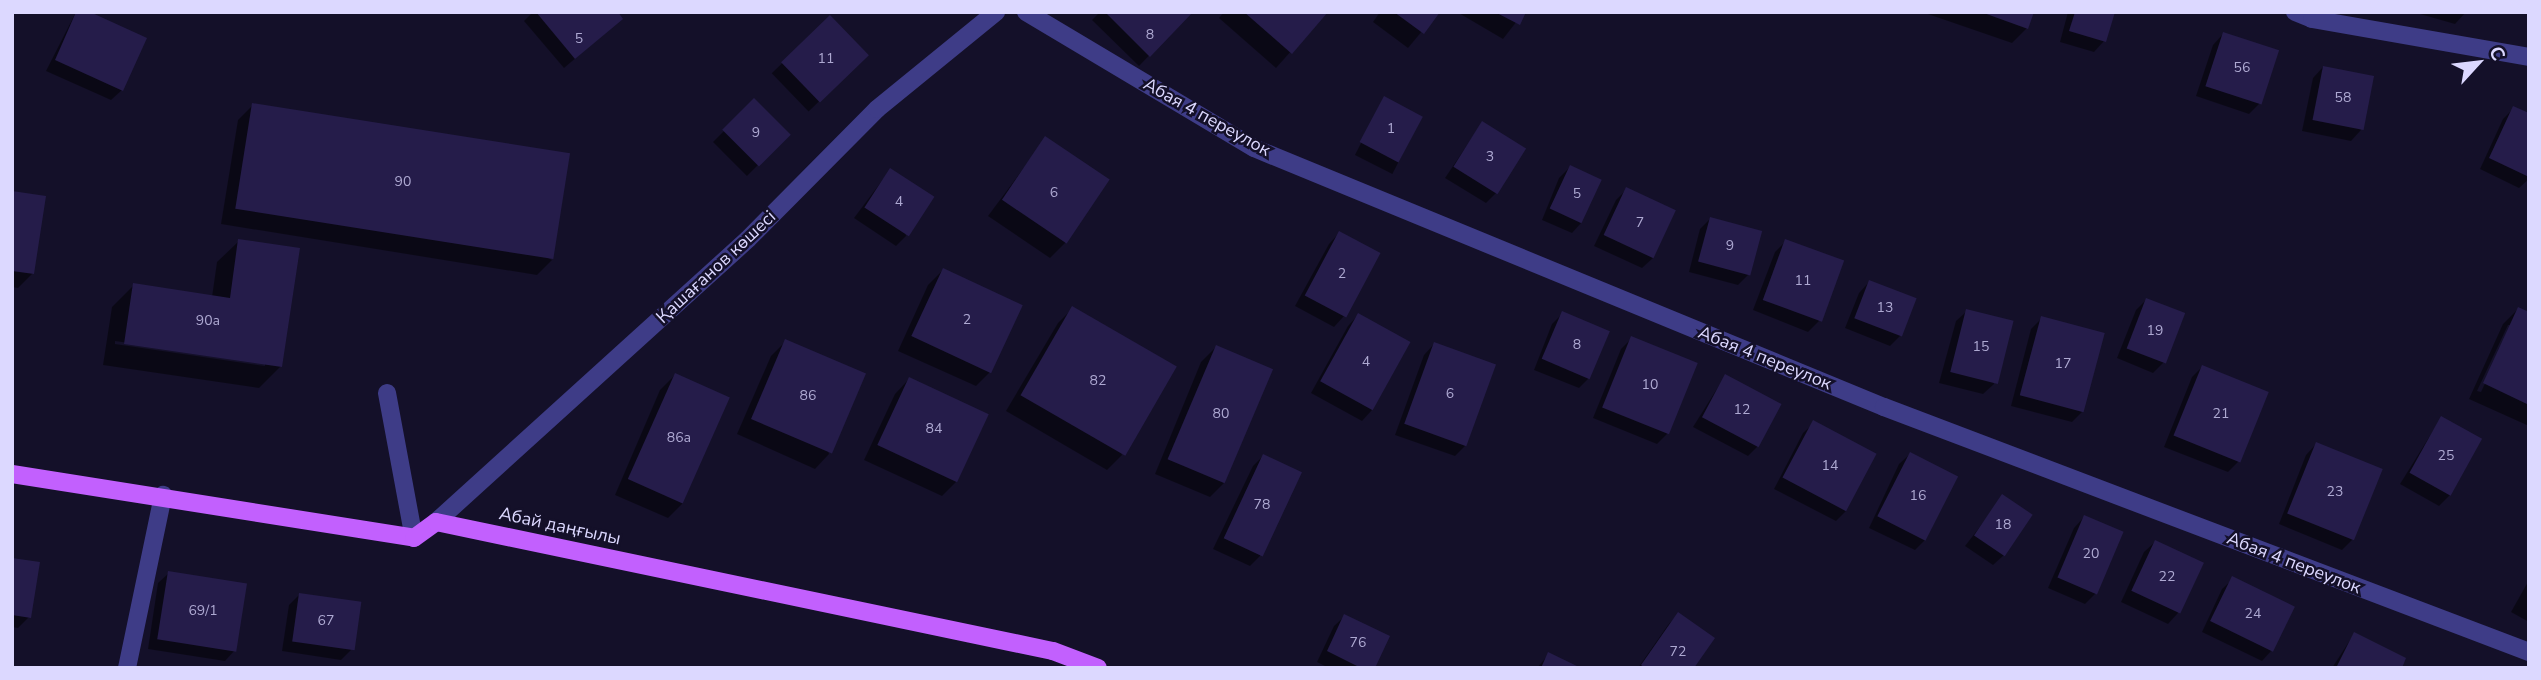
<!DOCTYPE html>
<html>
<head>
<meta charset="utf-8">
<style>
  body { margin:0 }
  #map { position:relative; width:2541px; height:680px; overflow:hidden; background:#141029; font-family:"Nunito Sans",sans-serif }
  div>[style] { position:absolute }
  .shadow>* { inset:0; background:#0007; transform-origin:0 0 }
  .building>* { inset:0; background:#251c4a; transform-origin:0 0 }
  .minor>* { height:18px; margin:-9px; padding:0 9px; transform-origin:9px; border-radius:9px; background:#3e3c87 }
  .major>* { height:18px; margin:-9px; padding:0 9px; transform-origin:9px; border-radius:9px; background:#c260fe }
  span { translate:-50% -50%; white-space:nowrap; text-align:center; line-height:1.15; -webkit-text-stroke:5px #141029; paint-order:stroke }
  .number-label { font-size:14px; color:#aea9d2 }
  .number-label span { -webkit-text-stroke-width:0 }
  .street-label { font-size:18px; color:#dcd8ff }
  .frame { position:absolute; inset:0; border:14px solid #dcd8ff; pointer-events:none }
  .north { position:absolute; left:2443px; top:28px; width:70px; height:70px; -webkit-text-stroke:5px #141029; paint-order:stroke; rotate:63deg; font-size:19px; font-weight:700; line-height:28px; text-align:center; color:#dcd8ff }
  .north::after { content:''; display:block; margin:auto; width:24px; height:32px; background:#dcd8ff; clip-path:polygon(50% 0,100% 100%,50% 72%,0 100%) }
</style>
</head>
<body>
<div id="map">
  <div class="shadow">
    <div style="clip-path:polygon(76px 12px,86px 12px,122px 90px,111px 100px,46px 71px)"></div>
    <div style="clip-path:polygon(533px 12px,615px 12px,610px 29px,564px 68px,524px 21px)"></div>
    <div style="clip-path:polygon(1100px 12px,1191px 12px,1139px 66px,1092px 20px)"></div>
    <div style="clip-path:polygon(1224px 12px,1326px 12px,1276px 68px,1219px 18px)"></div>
    <div style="clip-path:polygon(1380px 12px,1438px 12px,1408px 48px,1373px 22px)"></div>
    <div style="clip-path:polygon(1457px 12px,1524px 12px,1503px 39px)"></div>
    <div style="clip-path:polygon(1922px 12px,2032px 12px,2027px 28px,2012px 43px)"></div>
    <div style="clip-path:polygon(2068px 12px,2113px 12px,2104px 41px,2094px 52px,2060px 42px)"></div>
    <div style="clip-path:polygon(2413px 12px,2466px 12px,2455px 24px)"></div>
    <div style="left:830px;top:17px;width:53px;height:81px;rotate:46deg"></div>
    <div style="clip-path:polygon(2223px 34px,2260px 103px,2249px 114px,2196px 96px,2213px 45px)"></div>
    <div style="clip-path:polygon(2323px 67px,2361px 130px,2351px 141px,2302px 131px,2313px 78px)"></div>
    <div style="left:1384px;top:98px;width:42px;height:64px;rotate:27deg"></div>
    <div style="left:754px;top:101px;width:48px;height:58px;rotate:45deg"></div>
    <div style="clip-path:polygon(253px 105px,552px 260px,537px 275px,221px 224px,238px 120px)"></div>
    <div style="clip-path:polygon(2514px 108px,2529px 115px,2529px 179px,2519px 188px,2480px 169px,2503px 119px)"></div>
    <div style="clip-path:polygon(1482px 123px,1496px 193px,1486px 203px,1445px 178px)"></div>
    <div style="clip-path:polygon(1046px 138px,1065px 243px,1050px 258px,988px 216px)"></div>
    <div style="clip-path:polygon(1570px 167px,1582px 222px,1572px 233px,1542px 220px,1559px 178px)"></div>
    <div style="clip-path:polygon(890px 170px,906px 236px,896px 246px,854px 218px)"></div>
    <div style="clip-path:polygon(1627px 189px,1653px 258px,1642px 268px,1594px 246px,1616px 200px)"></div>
    <div style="clip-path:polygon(12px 193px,33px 273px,18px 288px,12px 287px)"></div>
    <div style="clip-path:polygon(1710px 219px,1749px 274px,1738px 285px,1689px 272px,1700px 229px)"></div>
    <div style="clip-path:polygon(1339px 233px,1344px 316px,1334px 327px,1295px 306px,1329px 244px)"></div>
    <div style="clip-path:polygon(evenodd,239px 241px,281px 366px,259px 388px,103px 365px,112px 307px,134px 285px,212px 297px,217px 262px,239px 241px,115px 341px,265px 363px,265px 366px,115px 344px,115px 341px)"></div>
    <div style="clip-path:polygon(1786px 241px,1819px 321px,1808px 332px,1753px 310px,1775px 252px)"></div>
    <div style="clip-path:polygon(943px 270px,991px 371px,976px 386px,898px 351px,928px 285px)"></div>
    <div style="clip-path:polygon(1869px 282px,1914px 299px,1900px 336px,1890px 346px,1845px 328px,1859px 293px)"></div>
    <div style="clip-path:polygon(2146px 300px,2164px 362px,2153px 373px,2117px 358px,2136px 310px)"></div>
    <div style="clip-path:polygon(1073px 308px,1122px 455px,1107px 470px,1006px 411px,1058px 323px)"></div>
    <div style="clip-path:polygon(evenodd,2518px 309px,2529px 314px,2529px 426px,2469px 399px,2503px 324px,2518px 309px,2508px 325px,2512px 325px,2481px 392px,2477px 391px,2508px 325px)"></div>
    <div style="clip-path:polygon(1967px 311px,1994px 384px,1983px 394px,1939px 383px,1956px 321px)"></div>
    <div style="clip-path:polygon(1563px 313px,1590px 377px,1579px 388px,1534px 370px,1552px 324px)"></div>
    <div style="clip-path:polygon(1358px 315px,1408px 343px,1372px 410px,1362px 421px,1311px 393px,1348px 326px)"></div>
    <div style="clip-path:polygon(2042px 318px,2082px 412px,2072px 422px,2011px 406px,2031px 329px)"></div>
    <div style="clip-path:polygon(1632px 338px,1668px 433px,1657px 444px,1593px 418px,1621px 349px)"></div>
    <div style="clip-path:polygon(786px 341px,829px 454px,815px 469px,737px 434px,771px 356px)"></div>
    <div style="clip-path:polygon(1434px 344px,1465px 446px,1455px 456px,1395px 435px,1424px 355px)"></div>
    <div style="clip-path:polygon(1216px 347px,1225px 482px,1210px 497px,1155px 474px,1201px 362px)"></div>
    <div style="clip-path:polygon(2202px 367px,2238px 462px,2228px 472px,2164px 447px,2192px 377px)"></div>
    <div style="clip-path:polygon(675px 375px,683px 503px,668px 518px,615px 495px,660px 390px)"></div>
    <div style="clip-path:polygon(1725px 376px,1759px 445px,1748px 456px,1693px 427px)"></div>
    <div style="clip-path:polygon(909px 379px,957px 481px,942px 496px,864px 460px,895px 394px)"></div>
    <div style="clip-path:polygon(2441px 418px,2450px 495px,2439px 506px,2400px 484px)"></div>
    <div style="clip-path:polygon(1814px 423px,1846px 511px,1836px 521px,1774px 489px,1803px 433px)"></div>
    <div style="clip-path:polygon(2316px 444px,2353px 539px,2342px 550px,2279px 524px,2306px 455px)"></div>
    <div style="clip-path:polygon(1910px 454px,1925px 540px,1915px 550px,1869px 528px,1899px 464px)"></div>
    <div style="clip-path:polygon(1263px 456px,1260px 556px,1250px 566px,1213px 549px,1253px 466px)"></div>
    <div style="clip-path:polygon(2003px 497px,2004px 555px,1993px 565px,1965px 546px)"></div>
    <div style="clip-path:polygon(2084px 517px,2096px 593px,2085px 604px,2048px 588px,2074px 528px)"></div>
    <div style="clip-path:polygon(2155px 542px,2178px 613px,2168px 624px,2121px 602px,2144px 552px)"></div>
    <div style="clip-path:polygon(12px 560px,29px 617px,18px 628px,12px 627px)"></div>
    <div style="clip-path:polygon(169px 573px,235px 650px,225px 661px,148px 649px,158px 583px)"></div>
    <div style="clip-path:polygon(2233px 579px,2292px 608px,2272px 650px,2262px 661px,2202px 632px,2222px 589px)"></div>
    <div style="clip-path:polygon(2529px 580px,2529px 622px,2511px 612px)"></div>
    <div style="clip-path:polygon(300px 594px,351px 650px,341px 660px,282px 651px,289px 605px)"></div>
    <div style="clip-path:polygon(1678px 614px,1692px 668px,1638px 668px,1668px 625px)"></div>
    <div style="clip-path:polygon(1345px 616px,1373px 668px,1329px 668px,1317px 662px,1334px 626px)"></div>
    <div style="clip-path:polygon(2354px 634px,2400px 668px,2332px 668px)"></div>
    <div style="clip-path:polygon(1549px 654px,1577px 668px,1537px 668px)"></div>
  </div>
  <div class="building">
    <div style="clip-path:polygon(76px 12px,90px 12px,147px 38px,123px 91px,55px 60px)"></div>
    <div style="clip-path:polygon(536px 12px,618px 12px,623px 19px,575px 59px)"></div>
    <div style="clip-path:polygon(1105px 12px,1193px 12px,1150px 57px)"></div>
    <div style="clip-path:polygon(1244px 12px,1328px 12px,1292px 54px)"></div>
    <div style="clip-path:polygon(1394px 12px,1440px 12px,1424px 34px)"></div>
    <div style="clip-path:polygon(1495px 12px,1526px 12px,1520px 25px)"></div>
    <div style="clip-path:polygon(1981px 12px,2034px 12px,2028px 29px)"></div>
    <div style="clip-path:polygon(2075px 12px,2115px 12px,2106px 42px,2069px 31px)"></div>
    <div style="left:830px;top:15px;width:56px;height:68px;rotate:46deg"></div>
    <div style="left:2223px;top:32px;width:59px;height:57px;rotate:18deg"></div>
    <div style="left:2323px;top:66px;width:52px;height:55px;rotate:11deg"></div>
    <div style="left:1384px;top:96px;width:44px;height:52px;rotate:28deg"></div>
    <div style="left:754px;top:98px;width:52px;height:45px;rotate:45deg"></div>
    <div style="left:252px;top:103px;width:322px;height:107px;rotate:9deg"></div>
    <div style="clip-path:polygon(2513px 106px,2529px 113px,2529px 177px,2489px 158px)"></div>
    <div style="left:1482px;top:121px;width:52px;height:54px;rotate:32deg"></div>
    <div style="left:1045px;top:136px;width:78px;height:77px;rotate:34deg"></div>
    <div style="left:1570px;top:165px;width:35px;height:48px;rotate:25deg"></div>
    <div style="left:890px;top:168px;width:53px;height:47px;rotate:33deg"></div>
    <div style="left:1626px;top:187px;width:55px;height:53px;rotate:25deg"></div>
    <div style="clip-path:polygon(12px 191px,46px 196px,34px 274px,12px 271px)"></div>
    <div style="left:1710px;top:217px;width:54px;height:46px;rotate:15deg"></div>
    <div style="left:1339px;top:231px;width:47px;height:73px;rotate:28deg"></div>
    <div style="clip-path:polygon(238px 239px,300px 248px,282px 367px,124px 344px,133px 283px,230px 298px)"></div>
    <div style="left:1785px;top:239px;width:63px;height:65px;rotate:20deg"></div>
    <div style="left:943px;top:268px;width:88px;height:75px;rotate:25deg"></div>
    <div style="left:1869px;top:280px;width:51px;height:41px;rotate:21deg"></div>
    <div style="left:2146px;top:298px;width:42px;height:54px;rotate:21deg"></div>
    <div style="left:1072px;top:306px;width:121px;height:103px;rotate:30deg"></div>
    <div style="clip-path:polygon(2518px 307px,2529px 312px,2529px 405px,2483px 383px)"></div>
    <div style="left:1966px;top:309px;width:49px;height:65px;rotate:14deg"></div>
    <div style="left:1562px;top:311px;width:52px;height:52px;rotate:23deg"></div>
    <div style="left:1358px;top:313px;width:60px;height:78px;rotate:29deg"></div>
    <div style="left:2041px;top:316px;width:66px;height:82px;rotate:15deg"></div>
    <div style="left:1631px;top:336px;width:72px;height:77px;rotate:22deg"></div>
    <div style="left:785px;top:339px;width:88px;height:87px;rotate:23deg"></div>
    <div style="left:1434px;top:342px;width:66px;height:87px;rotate:20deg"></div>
    <div style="left:1216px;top:345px;width:62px;height:124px;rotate:23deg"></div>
    <div style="left:2202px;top:365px;width:72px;height:76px;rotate:22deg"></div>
    <div style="left:675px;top:373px;width:60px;height:116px;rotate:24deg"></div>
    <div style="left:1725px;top:374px;width:64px;height:49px;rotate:28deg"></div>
    <div style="left:909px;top:377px;width:88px;height:75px;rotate:25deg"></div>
    <div style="left:2441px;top:416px;width:47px;height:65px;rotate:29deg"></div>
    <div style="left:1813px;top:420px;width:72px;height:65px;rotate:28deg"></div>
    <div style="left:2316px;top:442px;width:72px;height:77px;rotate:22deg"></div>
    <div style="left:1910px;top:452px;width:54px;height:72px;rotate:27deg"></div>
    <div style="left:1263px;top:454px;width:43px;height:93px;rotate:25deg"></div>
    <div style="left:2002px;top:494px;width:37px;height:50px;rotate:34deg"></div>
    <div style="left:2084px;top:515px;width:43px;height:68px;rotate:23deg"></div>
    <div style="left:2155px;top:540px;width:54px;height:56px;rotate:25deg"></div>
    <div style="clip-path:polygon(12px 558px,40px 562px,31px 618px,12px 615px)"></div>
    <div style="left:168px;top:571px;width:80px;height:69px;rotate:9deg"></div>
    <div style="left:2232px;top:576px;width:70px;height:50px;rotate:26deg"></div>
    <div style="left:299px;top:593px;width:63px;height:49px;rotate:8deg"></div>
    <div style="clip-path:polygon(1678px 612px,1715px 638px,1694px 668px,1645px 668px,1641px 665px)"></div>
    <div style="clip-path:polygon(1344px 614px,1390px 636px,1375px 668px,1361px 668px,1327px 651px)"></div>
    <div style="clip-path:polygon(2354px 632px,2406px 658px,2402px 668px,2336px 668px)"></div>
    <div style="clip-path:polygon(1548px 652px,1581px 668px,1541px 668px)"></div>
  </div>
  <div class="minor">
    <div style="left:1026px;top:12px;width:265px;rotate:30.8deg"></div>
    <div style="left:1254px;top:148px;width:681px;rotate:22.35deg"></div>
    <div style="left:1884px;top:407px;width:690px;rotate:20.8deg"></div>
    <div style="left:2295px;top:12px;width:18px;rotate:22deg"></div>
    <div style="left:2312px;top:19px;width:220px;rotate:9.9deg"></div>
    <div style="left:387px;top:393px;width:147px;rotate:79.5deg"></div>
    <div style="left:436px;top:522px;width:421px;rotate:-42.2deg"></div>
    <div style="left:748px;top:239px;width:183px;rotate:-45.2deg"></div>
    <div style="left:877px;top:109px;width:154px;rotate:-39.2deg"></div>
    <div style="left:127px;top:668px;width:177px;rotate:-78.2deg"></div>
  </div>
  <div class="major">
    <div style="left:12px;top:474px;width:407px;rotate:9deg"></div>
    <div style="left:414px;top:538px;width:27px;rotate:-36deg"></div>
    <div style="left:436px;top:522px;width:630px;rotate:11.81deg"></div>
    <div style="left:1053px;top:651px;width:48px;rotate:20.7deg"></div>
  </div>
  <div class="number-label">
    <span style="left:1150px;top:35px">8</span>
    <span style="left:579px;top:39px">5</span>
    <span style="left:826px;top:59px">11</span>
    <span style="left:2242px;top:68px">56</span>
    <span style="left:2343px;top:98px">58</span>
    <span style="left:1391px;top:129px">1</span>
    <span style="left:756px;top:133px">9</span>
    <span style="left:1490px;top:157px">3</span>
    <span style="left:403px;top:182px">90</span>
    <span style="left:1054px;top:193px">6</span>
    <span style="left:1577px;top:194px">5</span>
    <span style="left:899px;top:202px">4</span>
    <span style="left:1640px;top:223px">7</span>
    <span style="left:1730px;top:246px">9</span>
    <span style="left:1342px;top:274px">2</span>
    <span style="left:1803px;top:281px">11</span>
    <span style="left:1885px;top:308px">13</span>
    <span style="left:967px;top:320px">2</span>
    <span style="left:208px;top:321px">90а</span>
    <span style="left:2155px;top:331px">19</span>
    <span style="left:1577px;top:345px">8</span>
    <span style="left:1981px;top:347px">15</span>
    <span style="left:1366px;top:362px">4</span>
    <span style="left:2063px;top:364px">17</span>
    <span style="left:1098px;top:381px">82</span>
    <span style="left:1650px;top:385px">10</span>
    <span style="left:1450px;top:394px">6</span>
    <span style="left:808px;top:396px">86</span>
    <span style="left:1742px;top:410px">12</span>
    <span style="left:1221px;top:414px">80</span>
    <span style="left:2221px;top:414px">21</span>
    <span style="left:934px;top:429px">84</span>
    <span style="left:679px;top:438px">86а</span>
    <span style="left:2446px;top:456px">25</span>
    <span style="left:1830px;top:466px">14</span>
    <span style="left:2335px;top:492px">23</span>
    <span style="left:1918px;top:496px">16</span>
    <span style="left:1262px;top:505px">78</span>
    <span style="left:2003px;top:525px">18</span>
    <span style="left:2091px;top:554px">20</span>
    <span style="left:2167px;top:577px">22</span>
    <span style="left:203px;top:611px">69/1</span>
    <span style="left:2253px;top:614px">24</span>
    <span style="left:326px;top:621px">67</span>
    <span style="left:1358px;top:643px">76</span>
    <span style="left:1678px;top:652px">72</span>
  </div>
  <div class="street-label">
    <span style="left:1207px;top:117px;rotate:29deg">Абая 4 переулок</span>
    <span style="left:716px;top:267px;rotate:-43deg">Қашағанов көшесі</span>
    <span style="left:1765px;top:358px;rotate:22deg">Абая 4 переулок</span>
    <span style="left:560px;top:526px;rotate:12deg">Абай даңғылы</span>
    <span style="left:2294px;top:563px;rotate:21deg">Абая 4 переулок</span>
  </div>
  <div class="frame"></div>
  <div class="north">С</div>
</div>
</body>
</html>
